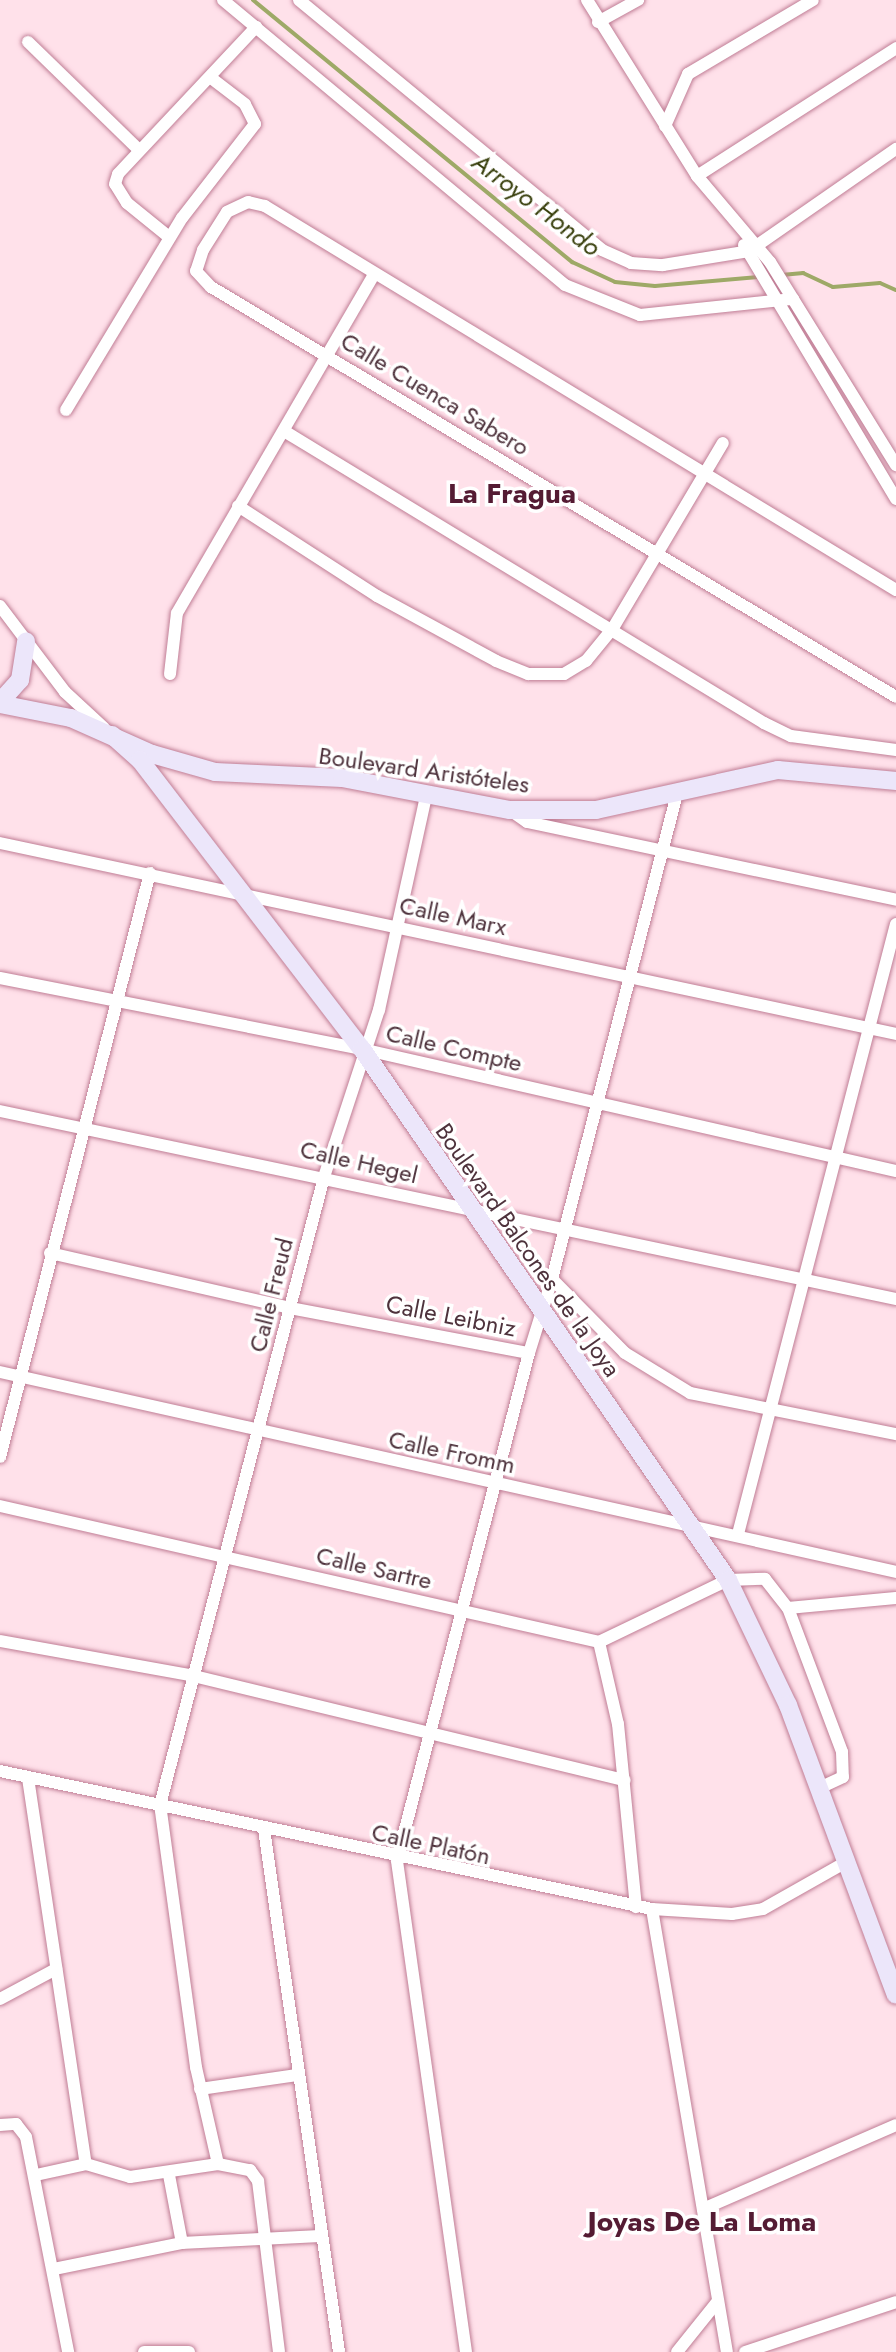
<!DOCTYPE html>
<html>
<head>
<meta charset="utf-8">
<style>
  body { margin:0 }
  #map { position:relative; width:896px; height:2352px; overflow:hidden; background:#ffe1ea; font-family:Jost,sans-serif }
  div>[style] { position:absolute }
  .stream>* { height:4px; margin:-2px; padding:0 2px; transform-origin:2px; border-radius:2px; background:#9ea967 }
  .roads { filter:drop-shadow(0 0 2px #c07d95) drop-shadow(0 0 2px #c07d95) }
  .street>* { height:12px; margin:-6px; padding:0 6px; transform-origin:6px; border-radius:6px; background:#fff }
  .secondary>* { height:18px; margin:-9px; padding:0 9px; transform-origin:9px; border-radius:9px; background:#ece6fa }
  span { translate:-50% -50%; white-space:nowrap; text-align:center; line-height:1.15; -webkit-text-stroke:7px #fff; paint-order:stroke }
  .street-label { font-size:24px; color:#4e323c }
  .water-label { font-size:26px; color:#39400d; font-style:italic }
  .quarter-label { font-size:28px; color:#541b33; font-weight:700 }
</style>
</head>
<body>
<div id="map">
  <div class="stream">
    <div style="left:253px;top:0;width:413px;rotate:39.4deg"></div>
    <div style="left:572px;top:262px;width:47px;rotate:24.9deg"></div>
    <div style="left:615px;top:282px;width:40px;rotate:5.7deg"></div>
    <div style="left:655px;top:286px;width:149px;rotate:-5deg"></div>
    <div style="left:803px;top:273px;width:33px;rotate:25deg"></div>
    <div style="left:833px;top:287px;width:47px;rotate:-4.9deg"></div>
    <div style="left:880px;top:283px;width:17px;rotate:24deg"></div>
  </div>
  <div class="roads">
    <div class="street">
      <div style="left:223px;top:0;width:445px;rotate:39.8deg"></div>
      <div style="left:565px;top:285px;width:81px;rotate:21.8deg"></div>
      <div style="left:640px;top:315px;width:154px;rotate:-6deg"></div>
      <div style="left:299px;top:0;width:393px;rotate:39.5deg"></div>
      <div style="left:602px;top:250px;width:32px;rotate:24deg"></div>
      <div style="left:631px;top:263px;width:32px;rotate:4deg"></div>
      <div style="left:663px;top:265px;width:87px;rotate:-9.2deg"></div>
      <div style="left:749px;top:251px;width:179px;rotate:-34.8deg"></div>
      <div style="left:587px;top:0;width:208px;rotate:58deg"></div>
      <div style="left:697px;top:176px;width:113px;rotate:49.7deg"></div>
      <div style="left:770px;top:262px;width:239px;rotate:58.2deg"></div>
      <div style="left:598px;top:22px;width:46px;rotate:-28.8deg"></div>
      <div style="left:28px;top:42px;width:153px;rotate:44.2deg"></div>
      <div style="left:665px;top:126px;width:57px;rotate:-66.1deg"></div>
      <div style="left:688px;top:74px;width:145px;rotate:-30.6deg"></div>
      <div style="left:697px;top:176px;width:237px;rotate:-32.7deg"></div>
      <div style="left:169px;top:237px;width:54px;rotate:-141deg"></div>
      <div style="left:127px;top:203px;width:22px;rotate:-122deg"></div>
      <div style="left:115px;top:184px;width:10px;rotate:-73deg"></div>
      <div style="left:118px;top:174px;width:202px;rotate:-46.8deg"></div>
      <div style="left:744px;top:245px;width:296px;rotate:59.1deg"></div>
      <div style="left:66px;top:410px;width:224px;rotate:-58.9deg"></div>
      <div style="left:182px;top:218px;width:119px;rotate:-52.2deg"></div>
      <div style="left:255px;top:124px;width:22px;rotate:-117deg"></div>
      <div style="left:245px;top:104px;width:44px;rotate:-142.4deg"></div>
      <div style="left:284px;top:431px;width:562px;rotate:31.31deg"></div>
      <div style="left:764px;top:723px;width:30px;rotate:26deg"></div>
      <div style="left:791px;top:736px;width:106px;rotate:7.6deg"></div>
      <div style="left:238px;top:506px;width:166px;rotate:32.9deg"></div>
      <div style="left:377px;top:596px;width:136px;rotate:28.6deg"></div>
      <div style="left:496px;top:661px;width:35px;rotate:22deg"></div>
      <div style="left:528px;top:674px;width:36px"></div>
      <div style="left:564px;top:674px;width:26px;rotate:-31deg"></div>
      <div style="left:586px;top:661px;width:43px;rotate:-50.7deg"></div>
      <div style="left:613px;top:628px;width:215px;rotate:-59.3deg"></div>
      <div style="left:896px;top:590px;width:739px;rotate:-148.68deg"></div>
      <div style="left:265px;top:206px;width:17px;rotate:-167deg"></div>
      <div style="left:248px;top:202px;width:23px;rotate:155deg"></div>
      <div style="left:227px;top:212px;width:45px;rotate:122.3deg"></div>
      <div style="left:203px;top:250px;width:22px;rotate:108deg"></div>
      <div style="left:196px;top:271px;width:22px;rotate:47deg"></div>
      <div style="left:211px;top:287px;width:798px;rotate:30.9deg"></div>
      <div style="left:0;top:606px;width:108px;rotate:52.9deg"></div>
      <div style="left:65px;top:692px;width:53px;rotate:42.7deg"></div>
      <div style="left:170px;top:674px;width:61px;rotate:-83.5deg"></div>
      <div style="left:177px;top:613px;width:392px;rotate:-59.8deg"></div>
      <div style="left:510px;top:810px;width:21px;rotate:35deg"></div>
      <div style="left:527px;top:822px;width:377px;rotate:11.9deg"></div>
      <div style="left:0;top:843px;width:916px;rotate:12.03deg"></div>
      <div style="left:0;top:978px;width:369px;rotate:11.1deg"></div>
      <div style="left:362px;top:1049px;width:548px;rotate:12.87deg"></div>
      <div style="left:0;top:1111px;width:916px;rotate:11.85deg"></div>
      <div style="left:50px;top:1253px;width:246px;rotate:12.9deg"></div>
      <div style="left:290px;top:1308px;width:243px;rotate:10.7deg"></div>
      <div style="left:529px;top:1353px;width:77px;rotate:-72.7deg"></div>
      <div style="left:552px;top:1279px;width:104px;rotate:45.4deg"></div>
      <div style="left:625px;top:1353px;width:76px;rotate:31.6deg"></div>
      <div style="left:690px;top:1393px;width:210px;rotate:11.3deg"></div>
      <div style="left:552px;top:1279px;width:505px;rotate:-75.55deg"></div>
      <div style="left:0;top:1372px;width:918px;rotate:12.58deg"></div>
      <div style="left:0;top:1457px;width:603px;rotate:-75.6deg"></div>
      <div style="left:0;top:1506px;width:614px;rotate:12.79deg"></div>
      <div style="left:599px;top:1642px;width:143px;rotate:-25.7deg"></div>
      <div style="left:728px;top:1580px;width:37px;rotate:-2deg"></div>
      <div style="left:765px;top:1579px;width:37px;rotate:52deg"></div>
      <div style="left:788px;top:1608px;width:154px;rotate:69.4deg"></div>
      <div style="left:842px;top:1752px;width:25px;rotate:88deg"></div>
      <div style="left:843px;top:1777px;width:26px;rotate:155deg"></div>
      <div style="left:738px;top:1534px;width:630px;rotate:-75.48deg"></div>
      <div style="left:788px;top:1608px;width:108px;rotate:-5.3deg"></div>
      <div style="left:0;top:1641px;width:197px;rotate:10.2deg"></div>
      <div style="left:194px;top:1676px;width:443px;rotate:13.6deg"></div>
      <div style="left:599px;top:1642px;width:84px;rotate:77deg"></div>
      <div style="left:618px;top:1724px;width:184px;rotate:84.4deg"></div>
      <div style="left:0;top:1771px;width:666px;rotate:11.95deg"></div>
      <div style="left:652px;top:1909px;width:80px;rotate:3.6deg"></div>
      <div style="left:732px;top:1914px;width:31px;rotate:-9deg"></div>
      <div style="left:763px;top:1909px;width:95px;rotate:-29.5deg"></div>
      <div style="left:28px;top:1778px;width:390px;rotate:81.5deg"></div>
      <div style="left:264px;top:1829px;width:528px;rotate:81.84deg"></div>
      <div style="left:652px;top:1909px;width:449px;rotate:80.4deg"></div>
      <div style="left:0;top:1999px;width:64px;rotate:-28.2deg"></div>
      <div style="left:200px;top:2089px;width:98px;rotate:-8.2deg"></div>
      <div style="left:0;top:2125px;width:16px;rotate:-4deg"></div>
      <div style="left:16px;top:2124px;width:16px;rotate:52deg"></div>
      <div style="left:26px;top:2137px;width:219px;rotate:78.9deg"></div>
      <div style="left:218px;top:2164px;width:99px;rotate:-102.8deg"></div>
      <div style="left:196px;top:2067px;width:264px;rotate:-97.8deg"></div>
      <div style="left:160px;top:1805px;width:649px;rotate:-75.36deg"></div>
      <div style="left:324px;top:1177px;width:176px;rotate:-71.8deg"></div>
      <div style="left:379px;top:1010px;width:219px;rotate:-77.6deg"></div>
      <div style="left:36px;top:2175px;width:51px;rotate:-12.4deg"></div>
      <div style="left:86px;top:2164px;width:46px;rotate:16.5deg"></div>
      <div style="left:130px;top:2177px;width:89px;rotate:-8.4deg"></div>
      <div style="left:218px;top:2164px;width:33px;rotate:11deg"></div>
      <div style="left:250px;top:2170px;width:14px;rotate:54deg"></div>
      <div style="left:258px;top:2181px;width:172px;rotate:83deg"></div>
      <div style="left:169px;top:2175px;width:69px;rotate:79.2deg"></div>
      <div style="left:705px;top:2208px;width:208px;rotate:-23.5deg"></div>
      <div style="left:54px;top:2269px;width:131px;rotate:-11.5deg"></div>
      <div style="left:182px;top:2243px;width:137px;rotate:-2.9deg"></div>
      <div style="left:144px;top:2352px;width:45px"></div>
      <div style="left:466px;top:2352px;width:497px;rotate:-98deg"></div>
      <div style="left:397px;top:1860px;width:524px;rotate:-75.41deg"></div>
      <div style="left:677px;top:2352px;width:65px;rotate:-51.2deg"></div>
      <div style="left:745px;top:2352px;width:159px;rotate:-18.3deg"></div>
    </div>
    <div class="secondary">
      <div style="left:0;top:702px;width:30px;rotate:-48deg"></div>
      <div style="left:20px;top:680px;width:39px;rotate:-81deg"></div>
      <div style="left:0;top:704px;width:72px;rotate:11.2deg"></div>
      <div style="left:71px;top:718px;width:89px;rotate:24deg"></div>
      <div style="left:152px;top:754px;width:66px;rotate:15.9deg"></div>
      <div style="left:215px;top:772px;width:127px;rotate:2.7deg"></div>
      <div style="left:342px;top:778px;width:171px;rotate:10.8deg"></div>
      <div style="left:510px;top:810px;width:86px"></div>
      <div style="left:596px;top:810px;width:186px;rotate:-12.4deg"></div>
      <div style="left:778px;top:770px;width:119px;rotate:5.3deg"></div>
      <div style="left:112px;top:735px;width:38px;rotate:42deg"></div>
      <div style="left:140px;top:760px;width:364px;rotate:52.5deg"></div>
      <div style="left:362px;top:1049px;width:645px;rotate:55.42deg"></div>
      <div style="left:728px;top:1580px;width:139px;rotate:64.4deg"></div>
      <div style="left:788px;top:1705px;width:309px;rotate:69.6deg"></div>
    </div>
  </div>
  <div class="street-label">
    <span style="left:435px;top:394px;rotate:31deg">Calle Cuenca Sabero</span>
    <span style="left:424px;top:770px;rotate:8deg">Boulevard Aristóteles</span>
    <span style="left:453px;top:916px;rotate:12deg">Calle Marx</span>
    <span style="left:454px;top:1048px;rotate:13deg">Calle Compte</span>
    <span style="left:359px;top:1162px;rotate:13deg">Calle Hegel</span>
    <span style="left:528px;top:1250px;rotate:55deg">Boulevard Balcones de la Joya</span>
    <span style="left:271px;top:1295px;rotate:-76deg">Calle Freud</span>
    <span style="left:451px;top:1316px;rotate:11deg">Calle Leibniz</span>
    <span style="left:452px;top:1452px;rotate:12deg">Calle Fromm</span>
    <span style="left:374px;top:1568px;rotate:13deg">Calle Sartre</span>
    <span style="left:431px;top:1844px;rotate:12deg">Calle Platón</span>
  </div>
  <div class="water-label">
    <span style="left:536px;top:205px;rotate:37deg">Arroyo Hondo</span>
  </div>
  <div class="quarter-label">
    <span style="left:512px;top:494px">La Fragua</span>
    <span style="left:702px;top:2222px">Joyas De La Loma</span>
  </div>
</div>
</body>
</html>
